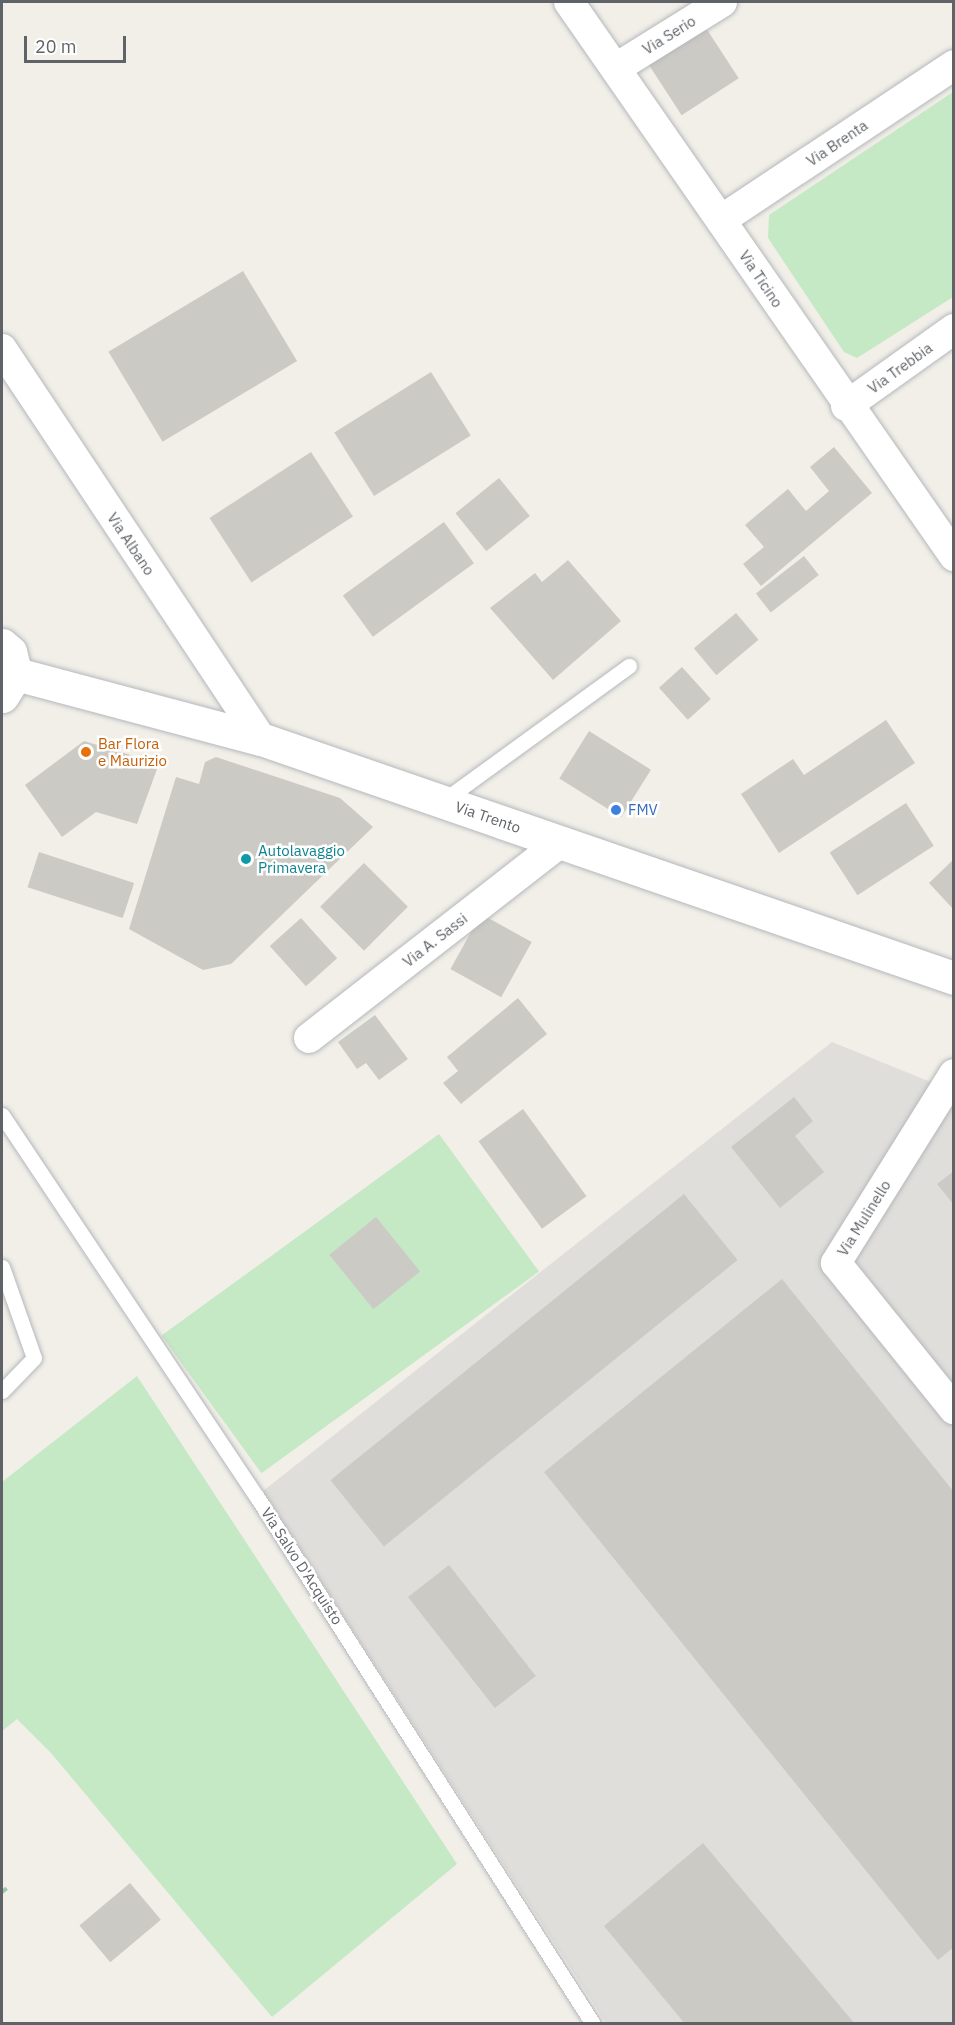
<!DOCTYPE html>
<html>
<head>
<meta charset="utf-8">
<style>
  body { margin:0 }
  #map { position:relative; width:955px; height:2025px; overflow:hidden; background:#f1efe8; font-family:"IBM Plex Sans",sans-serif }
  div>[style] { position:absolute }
  .industrial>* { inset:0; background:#e0deda }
  .green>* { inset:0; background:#c5e8c5; transform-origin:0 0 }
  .building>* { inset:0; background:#cccac5; transform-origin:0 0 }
  .path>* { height:4px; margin-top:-2px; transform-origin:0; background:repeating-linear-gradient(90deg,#9cc7a9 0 6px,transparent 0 9px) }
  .roads { filter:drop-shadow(0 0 2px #b5b8bc) drop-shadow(0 0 2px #b5b8bc) }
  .service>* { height:15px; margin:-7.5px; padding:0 7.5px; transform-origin:7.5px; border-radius:7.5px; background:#fff }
  .minor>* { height:30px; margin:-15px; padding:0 15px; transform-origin:15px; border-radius:15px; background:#fff }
  .tertiary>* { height:33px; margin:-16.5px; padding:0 16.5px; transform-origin:16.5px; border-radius:16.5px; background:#fff }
  .dots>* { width:16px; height:16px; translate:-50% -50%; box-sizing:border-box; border:3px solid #fff; border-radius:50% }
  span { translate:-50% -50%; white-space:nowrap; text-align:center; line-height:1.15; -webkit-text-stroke:5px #fff; paint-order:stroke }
  .street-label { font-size:15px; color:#5f6368 }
  .food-label { font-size:15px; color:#c56008 }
  .left { translate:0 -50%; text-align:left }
  .shop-label { font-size:15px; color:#366cbe }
  .culture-label { font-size:15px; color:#0d838f }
  .frame { position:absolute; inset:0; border:3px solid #5f6368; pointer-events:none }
  .scale { position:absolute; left:24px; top:36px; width:102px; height:27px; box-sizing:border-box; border:3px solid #5f6368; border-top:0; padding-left:8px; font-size:18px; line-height:21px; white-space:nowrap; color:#5f6368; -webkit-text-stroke:4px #fff; paint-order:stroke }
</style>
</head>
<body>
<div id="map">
  <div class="industrial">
    <div style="clip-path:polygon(832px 1042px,953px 1091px,953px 2023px,606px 2023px,263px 1491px)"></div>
  </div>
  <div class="green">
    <div style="clip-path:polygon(953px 92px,953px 297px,857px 358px,844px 352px,768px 238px,769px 215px)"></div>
    <div style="left:439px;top:1134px;width:170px;height:343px;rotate:54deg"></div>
    <div style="clip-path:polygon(137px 1376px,457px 1864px,272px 2017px,51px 1753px,17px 1719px,2px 1731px,2px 1482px)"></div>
  </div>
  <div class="building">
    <div style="left:706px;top:28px;width:60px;height:68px;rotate:57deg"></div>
    <div style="left:243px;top:271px;width:105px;height:157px;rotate:59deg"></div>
    <div style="left:431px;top:372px;width:75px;height:114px;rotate:58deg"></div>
    <div style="clip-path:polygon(834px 447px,872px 493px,761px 586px,743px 564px,764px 547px,745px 525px,788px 489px,806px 511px,829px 491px,810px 467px)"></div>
    <div style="left:311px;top:452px;width:77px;height:121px;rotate:57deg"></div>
    <div style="left:499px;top:478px;width:49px;height:56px;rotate:51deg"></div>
    <div style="left:444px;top:522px;width:51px;height:125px;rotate:54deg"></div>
    <div style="left:804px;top:556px;width:24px;height:61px;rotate:52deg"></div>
    <div style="clip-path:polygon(568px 560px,621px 621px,553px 680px,490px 608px,535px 573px,542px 582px)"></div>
    <div style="left:736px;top:613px;width:35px;height:55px;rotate:50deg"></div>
    <div style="left:682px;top:667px;width:43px;height:31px;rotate:48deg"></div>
    <div style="clip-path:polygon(886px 720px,915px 763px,779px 853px,741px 794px,793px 759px,804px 775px)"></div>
    <div style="left:589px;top:731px;width:73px;height:56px;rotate:32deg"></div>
    <div style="clip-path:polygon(84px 741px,154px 762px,157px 769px,137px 824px,96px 812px,62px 837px,25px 785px)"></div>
    <div style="clip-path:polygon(216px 757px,340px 798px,373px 827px,231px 964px,203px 970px,129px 929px,176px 777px,199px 784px,205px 762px)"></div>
    <div style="left:906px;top:803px;width:51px;height:91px;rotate:57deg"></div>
    <div style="left:39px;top:852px;width:100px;height:37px;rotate:18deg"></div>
    <div style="clip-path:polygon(954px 859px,954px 910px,929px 883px)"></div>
    <div style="left:364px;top:863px;width:62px;height:62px;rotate:45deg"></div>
    <div style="left:481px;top:914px;width:58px;height:63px;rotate:29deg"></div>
    <div style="left:301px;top:918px;width:54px;height:42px;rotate:48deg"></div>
    <div style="clip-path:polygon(518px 998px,547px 1034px,461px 1104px,443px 1083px,458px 1071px,447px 1057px)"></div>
    <div style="clip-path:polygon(375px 1015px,408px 1059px,379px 1080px,366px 1063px,357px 1069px,338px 1042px)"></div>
    <div style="clip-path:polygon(794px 1097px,813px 1121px,795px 1136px,824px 1172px,780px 1208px,731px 1147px)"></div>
    <div style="left:523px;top:1109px;width:108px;height:55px;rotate:54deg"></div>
    <div style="clip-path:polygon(954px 1171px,954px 1205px,937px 1184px)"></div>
    <div style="left:684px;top:1194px;width:85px;height:455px;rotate:51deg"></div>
    <div style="left:376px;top:1217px;width:70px;height:60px;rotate:51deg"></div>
    <div style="clip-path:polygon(782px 1279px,954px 1492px,954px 1947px,938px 1960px,544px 1472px)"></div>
    <div style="left:449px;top:1565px;width:141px;height:52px;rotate:52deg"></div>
    <div style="clip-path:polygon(703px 1843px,855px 2024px,685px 2024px,604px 1926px)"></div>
    <div style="left:130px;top:1883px;width:48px;height:66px;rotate:50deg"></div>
  </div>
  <div class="path">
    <div style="left:2px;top:1892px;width:6px;rotate:-39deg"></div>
  </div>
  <div class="roads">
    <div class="service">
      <div style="left:443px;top:801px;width:230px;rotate:-36deg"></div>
      <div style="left:2px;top:1115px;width:459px;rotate:56.3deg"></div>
      <div style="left:257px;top:1497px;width:625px;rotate:57.48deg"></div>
      <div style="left:2px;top:1267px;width:96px;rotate:70.6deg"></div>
      <div style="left:34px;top:1358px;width:46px;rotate:134.1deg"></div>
    </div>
    <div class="minor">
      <div style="left:569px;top:2px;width:675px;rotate:55.2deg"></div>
      <div style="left:616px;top:68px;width:125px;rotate:-31.9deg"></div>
      <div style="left:721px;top:220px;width:280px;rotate:-33.6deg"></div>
      <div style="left:2px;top:349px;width:468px;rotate:56.4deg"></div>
      <div style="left:846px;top:406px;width:133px;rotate:-35.5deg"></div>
      <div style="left:309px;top:1038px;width:319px;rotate:-37.9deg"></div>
      <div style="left:954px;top:1074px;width:223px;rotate:122deg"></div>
      <div style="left:836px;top:1263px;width:188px;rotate:51.1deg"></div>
    </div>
    <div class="tertiary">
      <div style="left:2px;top:645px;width:11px;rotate:41deg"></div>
      <div style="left:10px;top:652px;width:23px;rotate:75deg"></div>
      <div style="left:16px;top:674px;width:26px;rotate:122deg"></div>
      <div style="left:16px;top:674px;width:253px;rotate:14.9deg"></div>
      <div style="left:261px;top:739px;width:733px;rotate:19.03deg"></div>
    </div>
  </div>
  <div class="dots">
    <div style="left:86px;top:752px;background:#e8710a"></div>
    <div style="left:616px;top:810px;background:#3f7fe0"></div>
    <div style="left:246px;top:859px;background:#0f9aa8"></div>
  </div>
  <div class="street-label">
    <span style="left:669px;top:35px;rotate:-32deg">Via Serio</span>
    <span style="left:837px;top:143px;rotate:-34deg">Via Brenta</span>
    <span style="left:761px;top:279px;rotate:56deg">Via Ticino</span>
    <span style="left:900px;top:368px;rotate:-36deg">Via Trebbia</span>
    <span style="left:131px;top:544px;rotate:56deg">Via Albano</span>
    <span style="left:488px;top:817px;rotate:19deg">Via Trento</span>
    <span style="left:435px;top:940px;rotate:-38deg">Via A. Sassi</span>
    <span style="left:864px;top:1218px;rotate:-58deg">Via Mulinello</span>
    <span style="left:302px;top:1566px;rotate:57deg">Via Salvo D'Acquisto</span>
  </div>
  <div class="food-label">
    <span class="left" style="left:98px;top:752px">Bar Flora<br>e Maurizio</span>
  </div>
  <div class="shop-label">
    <span class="left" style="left:628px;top:810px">FMV</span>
  </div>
  <div class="culture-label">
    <span class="left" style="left:258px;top:859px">Autolavaggio<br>Primavera</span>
  </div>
  <div class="frame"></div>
  <div class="scale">20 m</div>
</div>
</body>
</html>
